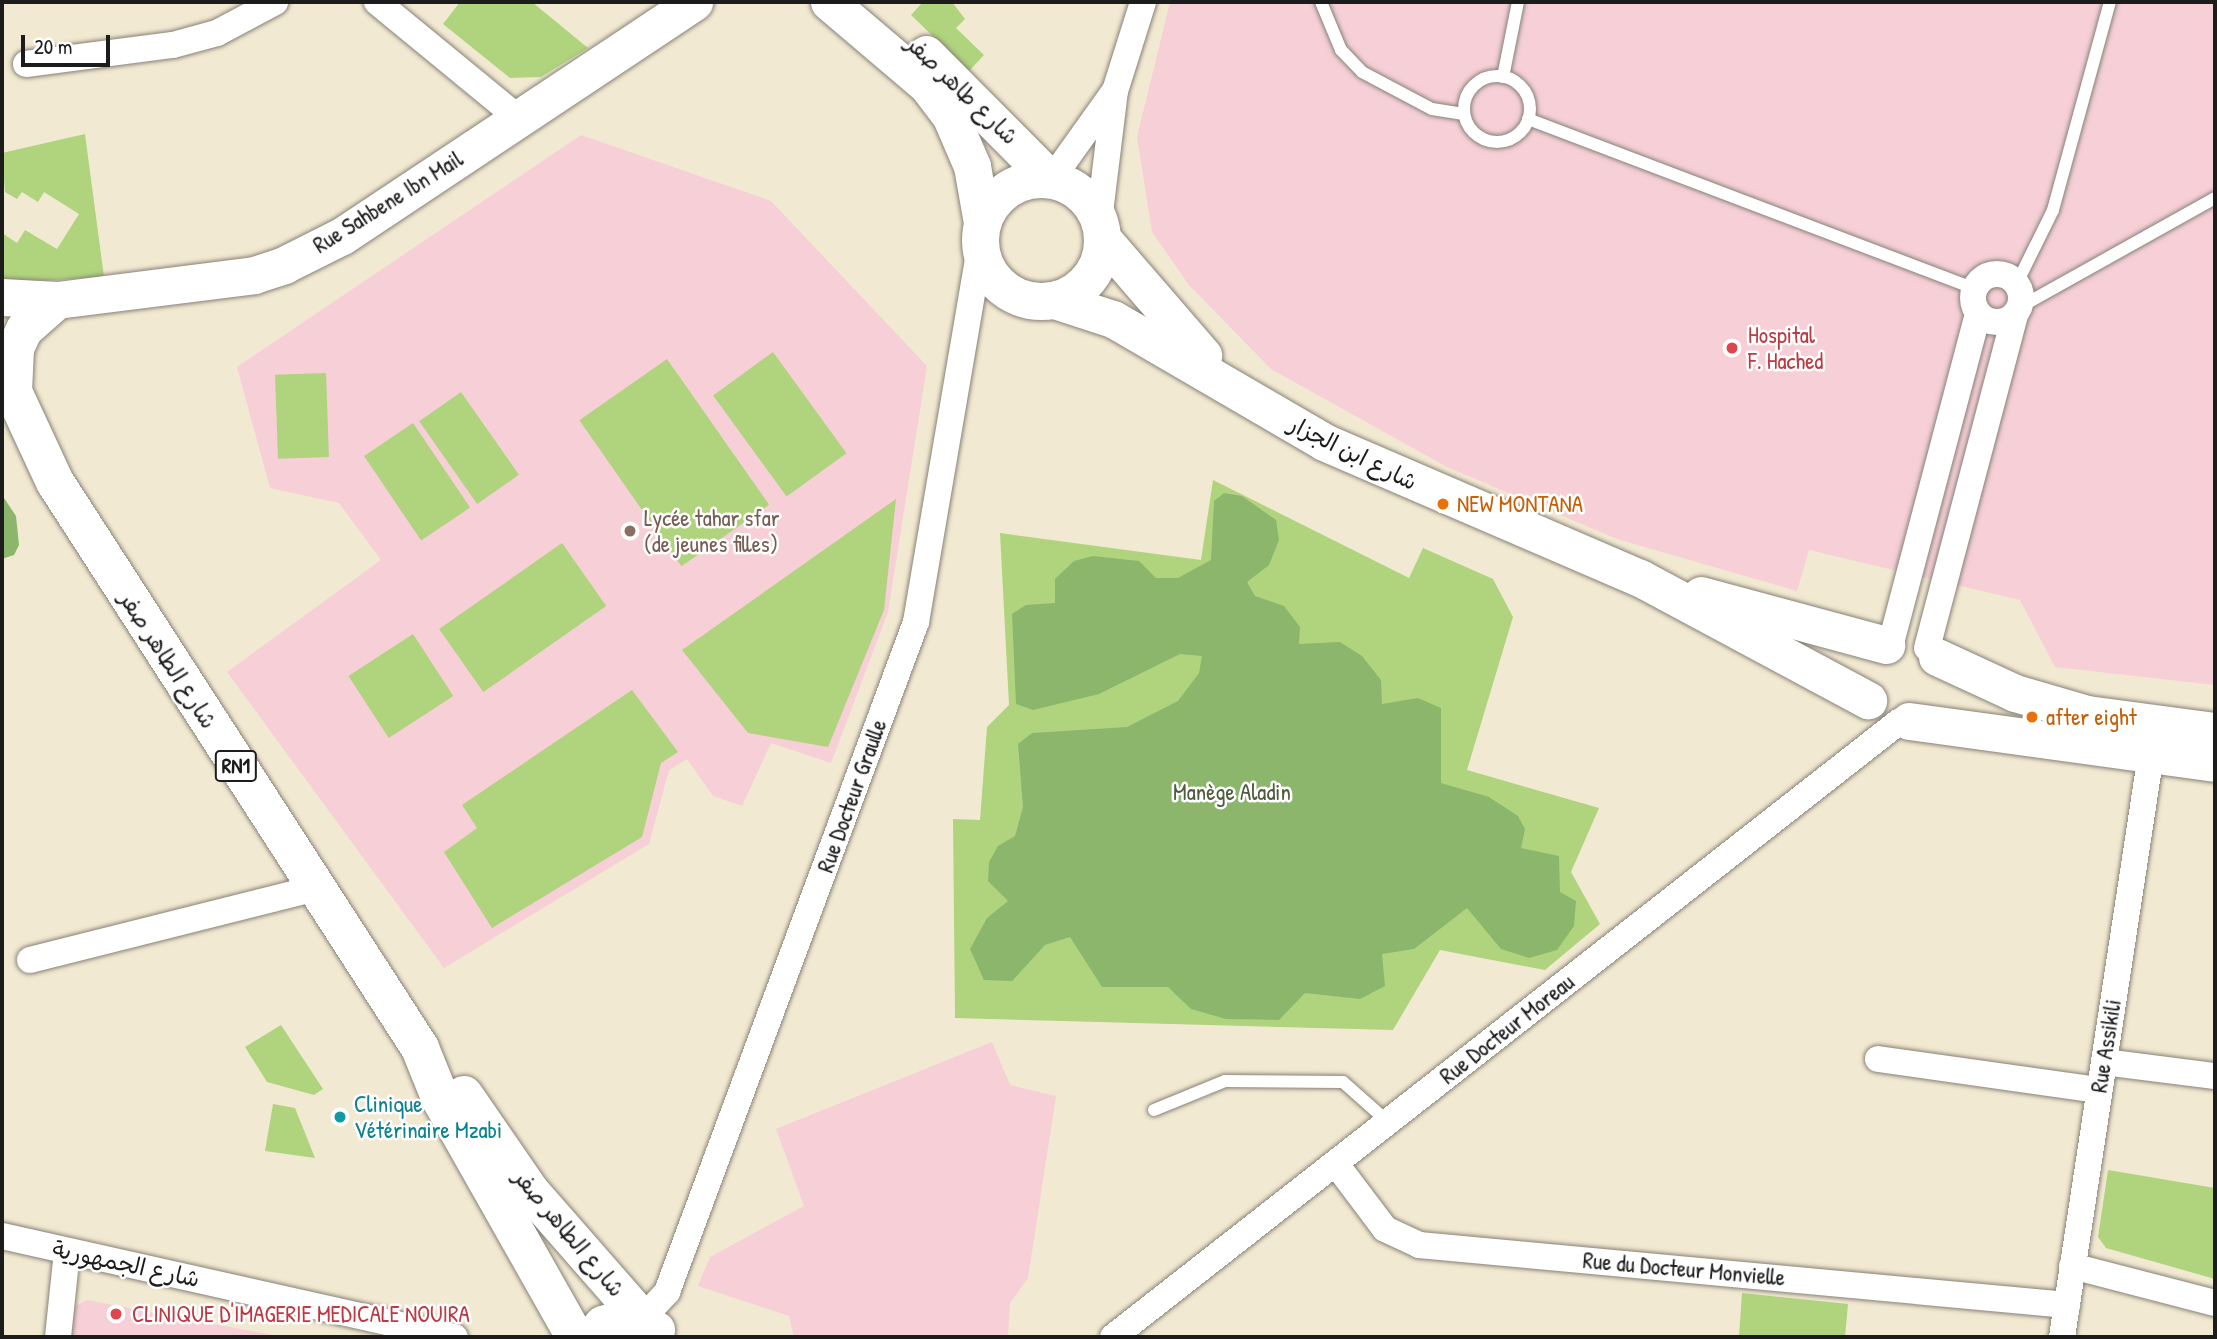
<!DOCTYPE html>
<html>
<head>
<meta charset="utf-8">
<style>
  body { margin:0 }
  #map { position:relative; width:2217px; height:1339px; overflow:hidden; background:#f2e9d2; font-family:"Patrick Hand","Playpen Sans Arabic",sans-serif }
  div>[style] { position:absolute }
  .built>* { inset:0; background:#f6cfd7 }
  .green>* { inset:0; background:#afd47d; transform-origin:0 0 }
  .forest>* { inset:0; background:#8bb66c }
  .roads { filter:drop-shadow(0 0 2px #878277) drop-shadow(0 0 2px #878277) }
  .lane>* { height:12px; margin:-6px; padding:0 6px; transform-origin:6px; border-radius:6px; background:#fff }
  .lane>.ring { margin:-6px; padding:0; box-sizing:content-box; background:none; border:12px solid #fff; border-radius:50% }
  .street>* { height:26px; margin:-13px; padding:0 13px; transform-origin:13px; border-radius:13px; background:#fff }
  .street>.ring { margin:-13px; padding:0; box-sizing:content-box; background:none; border:26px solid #fff; border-radius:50% }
  .secondary>* { height:37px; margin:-18.5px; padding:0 18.5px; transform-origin:18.5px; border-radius:18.5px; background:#fff }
  .secondary>.ring { margin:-18.5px; padding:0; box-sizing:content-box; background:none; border:37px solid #fff; border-radius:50% }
  .primary>* { height:38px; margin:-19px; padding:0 19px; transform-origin:19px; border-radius:19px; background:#fff }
  .dots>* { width:19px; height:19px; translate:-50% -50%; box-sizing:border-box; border:4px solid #fff; border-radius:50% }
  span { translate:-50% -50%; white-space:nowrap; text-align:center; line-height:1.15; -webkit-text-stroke:5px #fff; paint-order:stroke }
  .shield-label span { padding:2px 5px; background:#fff; border:2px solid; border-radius:5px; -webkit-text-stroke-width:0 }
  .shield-label { font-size:21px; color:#1c1c1c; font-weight:700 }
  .street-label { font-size:23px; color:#1c1c1c }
  .health-label { font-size:23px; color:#be3a42 }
  .left { translate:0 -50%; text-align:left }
  .food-label { font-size:23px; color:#c56008 }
  .education-label { font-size:23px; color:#785e54 }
  .park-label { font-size:23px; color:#4f5c3e }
  .culture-label { font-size:23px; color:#0d838f }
  .frame { position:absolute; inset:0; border:4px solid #1c1c1c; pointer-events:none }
  .scale { position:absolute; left:21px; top:35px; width:89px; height:32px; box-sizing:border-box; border:4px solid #1c1c1c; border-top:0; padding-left:9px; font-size:21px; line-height:24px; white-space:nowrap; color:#1c1c1c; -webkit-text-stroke:5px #fff; paint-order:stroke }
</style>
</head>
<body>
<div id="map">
  <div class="built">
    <div style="clip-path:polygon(1170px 2px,2215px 2px,2215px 685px,2055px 667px,2020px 600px,1809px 550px,1797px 591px,1617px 539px,1447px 467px,1271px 369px,1189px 285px,1152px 232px,1137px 137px)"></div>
    <div style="clip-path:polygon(581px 135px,771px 201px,927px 366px,888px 612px,831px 763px,771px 743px,742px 806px,713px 796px,687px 759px,669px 770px,649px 844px,444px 968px,227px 672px,381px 560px,339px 503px,270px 488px,237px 367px)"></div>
    <div style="clip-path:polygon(992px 1042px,1010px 1085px,1056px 1096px,1028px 1278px,1010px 1303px,1008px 1337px,794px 1337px,789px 1316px,698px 1286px,710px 1257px,804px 1206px,776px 1129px)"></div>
    <div style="clip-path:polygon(87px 1300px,192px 1320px,284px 1337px,71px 1337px,74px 1307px)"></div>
  </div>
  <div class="green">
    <div style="clip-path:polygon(460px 2px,532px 2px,588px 48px,541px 77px,510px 78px,443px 24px)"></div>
    <div style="clip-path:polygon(923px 2px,952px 2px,965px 19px,956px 28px,984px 55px,969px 71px,911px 15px)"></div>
    <div style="clip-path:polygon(85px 134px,104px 277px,2px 283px,2px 233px,17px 243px,25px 230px,57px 249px,79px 214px,44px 192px,38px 202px,22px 192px,17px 199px,5px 192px,2px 153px)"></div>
    <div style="left:773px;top:352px;width:125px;height:74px;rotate:54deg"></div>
    <div style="left:667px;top:359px;width:178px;height:107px;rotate:55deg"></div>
    <div style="left:326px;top:373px;width:84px;height:51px;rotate:88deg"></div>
    <div style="left:461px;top:392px;width:101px;height:51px;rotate:55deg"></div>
    <div style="left:413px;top:423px;width:102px;height:59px;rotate:56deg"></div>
    <div style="clip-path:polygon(1213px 480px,1409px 578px,1423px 548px,1493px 579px,1513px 617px,1467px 770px,1599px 808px,1571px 872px,1600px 924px,1545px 970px,1440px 950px,1393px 1030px,955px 1018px,953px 819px,980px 820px,987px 727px,1009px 705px,1000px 533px,1201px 560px)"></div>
    <div style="clip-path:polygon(896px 499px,884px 610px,828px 747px,748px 733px,682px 650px)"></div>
    <div style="left:562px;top:543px;width:77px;height:150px;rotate:55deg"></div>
    <div style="left:413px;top:634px;width:74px;height:77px;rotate:57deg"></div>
    <div style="clip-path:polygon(632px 690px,678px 752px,661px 763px,642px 837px,492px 928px,444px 852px,477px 828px,462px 805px)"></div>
    <div style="clip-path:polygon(281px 1025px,323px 1089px,314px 1095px,267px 1082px,245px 1047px)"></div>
    <div style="clip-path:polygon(273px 1104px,295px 1108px,315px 1158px,265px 1151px)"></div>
    <div style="clip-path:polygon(2108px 1170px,2215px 1188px,2215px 1279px,2106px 1248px,2098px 1237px)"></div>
    <div style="clip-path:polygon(1742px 1293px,1848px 1304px,1845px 1337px,1739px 1337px)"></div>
  </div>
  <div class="forest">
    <div style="clip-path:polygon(1224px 493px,1242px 496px,1276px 520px,1279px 540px,1269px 565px,1247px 582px,1255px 596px,1284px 606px,1300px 627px,1299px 644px,1340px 642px,1362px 656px,1381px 680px,1382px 704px,1418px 698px,1441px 708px,1441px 783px,1489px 797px,1518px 816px,1525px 829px,1521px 848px,1559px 856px,1560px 892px,1576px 901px,1574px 926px,1557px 950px,1529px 958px,1501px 949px,1467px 908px,1414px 949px,1382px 954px,1385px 986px,1360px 999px,1305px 993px,1279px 1020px,1226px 1019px,1191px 1009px,1168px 987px,1102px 987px,1070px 937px,1045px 945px,1012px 981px,984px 980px,970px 949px,987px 918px,1008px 901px,988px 881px,989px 862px,998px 846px,1015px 836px,1023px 807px,1018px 744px,1032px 733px,1127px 727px,1178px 701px,1199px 673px,1202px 656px,1180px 654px,1099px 694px,1033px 710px,1016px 704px,1012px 614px,1026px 605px,1055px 603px,1055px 579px,1074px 561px,1093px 556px,1139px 561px,1156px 578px,1178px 578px,1211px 560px,1214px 501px)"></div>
    <div style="clip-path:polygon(2px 495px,16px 516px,19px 545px,14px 555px,2px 559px)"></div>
  </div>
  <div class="roads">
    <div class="lane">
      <div style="left:1321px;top:2px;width:52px;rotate:67.4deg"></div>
      <div style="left:1341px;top:50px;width:30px;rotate:46deg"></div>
      <div style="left:1362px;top:72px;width:79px;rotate:27.9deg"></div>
      <div style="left:1432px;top:109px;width:32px;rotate:9deg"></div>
      <div class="ring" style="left:1464px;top:76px;width:54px;height:54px"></div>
      <div style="left:1503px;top:77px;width:76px;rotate:-78.7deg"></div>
      <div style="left:1528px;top:119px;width:478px;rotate:20.8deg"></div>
      <div style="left:2017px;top:283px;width:81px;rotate:-63.7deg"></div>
      <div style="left:2053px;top:210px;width:216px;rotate:-74.7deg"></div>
      <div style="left:2020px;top:307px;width:223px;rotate:-29.2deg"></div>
      <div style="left:1154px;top:1110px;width:77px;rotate:-22.2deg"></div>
      <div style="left:1225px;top:1081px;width:118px;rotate:0.5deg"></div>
      <div style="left:1343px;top:1082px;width:60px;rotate:41.6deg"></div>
    </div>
    <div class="street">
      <div style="left:377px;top:2px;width:183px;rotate:39.4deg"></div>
      <div style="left:26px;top:64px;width:148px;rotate:-7.4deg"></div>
      <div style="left:173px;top:45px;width:46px;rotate:-15.3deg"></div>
      <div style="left:217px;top:33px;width:66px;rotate:-28.1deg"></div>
      <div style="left:1051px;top:180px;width:108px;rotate:-54.4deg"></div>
      <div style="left:1099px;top:221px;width:131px;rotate:-83deg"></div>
      <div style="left:1115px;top:91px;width:93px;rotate:-72.5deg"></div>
      <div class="ring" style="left:1973px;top:274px;width:22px;height:22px"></div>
      <div style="left:1891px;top:643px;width:341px;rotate:-75.2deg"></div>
      <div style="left:1927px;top:648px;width:344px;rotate:-75.2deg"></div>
      <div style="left:30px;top:960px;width:296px;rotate:-14.1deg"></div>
      <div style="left:1878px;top:1059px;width:223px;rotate:8deg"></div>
      <div style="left:2104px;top:1062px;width:112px;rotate:7.2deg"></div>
      <div style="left:1336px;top:1164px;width:81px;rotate:53deg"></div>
      <div style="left:1385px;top:1229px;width:38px;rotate:25deg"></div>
      <div style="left:1419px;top:1245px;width:651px;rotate:5.29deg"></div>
      <div style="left:2px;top:1236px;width:464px;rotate:12.6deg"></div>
      <div style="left:2072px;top:1266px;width:148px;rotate:14.5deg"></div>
      <div style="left:642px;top:1319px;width:37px;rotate:-47deg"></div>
      <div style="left:667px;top:1292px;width:715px;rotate:-69.61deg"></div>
      <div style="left:916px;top:622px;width:380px;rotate:-80.3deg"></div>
      <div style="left:58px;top:1337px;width:85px;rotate:-84deg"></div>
      <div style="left:1113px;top:1337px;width:999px;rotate:-38.05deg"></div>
      <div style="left:2062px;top:1337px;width:590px;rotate:-81.32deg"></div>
    </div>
    <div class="secondary">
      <div style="left:829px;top:2px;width:128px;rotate:40.3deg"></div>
      <div style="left:927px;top:85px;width:38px;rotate:53deg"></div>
      <div style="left:950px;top:115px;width:56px;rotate:66.7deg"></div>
      <div style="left:972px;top:166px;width:58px;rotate:80deg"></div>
      <div style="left:926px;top:54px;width:177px;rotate:45.2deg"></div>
      <div class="ring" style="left:980px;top:179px;width:85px;height:85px"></div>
      <div style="left:1102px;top:238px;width:155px;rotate:49.2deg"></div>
      <div style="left:2px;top:297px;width:55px;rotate:3.1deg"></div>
      <div style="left:57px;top:300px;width:199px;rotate:-7.2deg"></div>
      <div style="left:254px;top:275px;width:32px;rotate:-18deg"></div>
      <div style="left:284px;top:265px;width:65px;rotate:-26.6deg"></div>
      <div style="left:342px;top:236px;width:423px;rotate:-33.6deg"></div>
      <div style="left:1054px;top:300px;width:62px;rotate:17.9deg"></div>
      <div style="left:1113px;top:319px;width:244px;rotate:30.2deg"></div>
      <div style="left:1324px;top:442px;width:344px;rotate:23.3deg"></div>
      <div style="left:1640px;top:578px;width:259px;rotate:28.2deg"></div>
      <div style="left:13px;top:391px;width:43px;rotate:-87.3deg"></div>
      <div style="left:15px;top:348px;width:21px;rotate:-65deg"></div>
      <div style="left:24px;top:329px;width:44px;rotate:-41.3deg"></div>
      <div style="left:1701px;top:595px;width:192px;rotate:15.1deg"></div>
      <div style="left:1937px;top:657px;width:86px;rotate:24.8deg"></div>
      <div style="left:2015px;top:693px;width:75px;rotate:16.3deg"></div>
      <div style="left:2087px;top:714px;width:129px;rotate:7.6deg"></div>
      <div style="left:1909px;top:721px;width:309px;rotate:7.8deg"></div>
    </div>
    <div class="primary">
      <div style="left:2px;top:368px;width:126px;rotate:65.1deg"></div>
      <div style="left:55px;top:482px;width:673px;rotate:57.18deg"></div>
      <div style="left:420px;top:1048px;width:56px;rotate:68deg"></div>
      <div style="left:441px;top:1100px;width:272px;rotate:60.5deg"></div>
      <div style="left:464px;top:1095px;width:116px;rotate:55.5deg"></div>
      <div style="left:530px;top:1191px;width:170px;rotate:48.8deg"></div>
      <div style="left:593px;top:1337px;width:16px;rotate:-50deg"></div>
      <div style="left:603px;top:1325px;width:26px;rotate:-18deg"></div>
      <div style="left:628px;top:1317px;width:31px;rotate:25deg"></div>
    </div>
  </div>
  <div class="dots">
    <div style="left:1732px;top:348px;background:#e0444e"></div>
    <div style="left:1443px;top:504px;background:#e8710a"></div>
    <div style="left:630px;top:531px;background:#8d6e63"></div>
    <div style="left:2032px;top:717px;background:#e8710a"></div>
    <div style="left:340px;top:1117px;background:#0f9aa8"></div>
    <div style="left:116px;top:1314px;background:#e0444e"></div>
  </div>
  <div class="shield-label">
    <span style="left:236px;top:766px">RN1</span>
  </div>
  <div class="street-label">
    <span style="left:962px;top:90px;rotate:44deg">شارع طاهر صفر</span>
    <span style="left:388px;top:202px;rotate:-32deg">Rue Sahbene Ibn Mail</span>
    <span style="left:1353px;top:453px;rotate:26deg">شارع ابن الجزار</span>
    <span style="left:168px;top:660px;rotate:57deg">شارع الطاهر صفر</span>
    <span style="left:852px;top:796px;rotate:-70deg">Rue Docteur Graulle</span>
    <span style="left:1507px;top:1029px;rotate:-38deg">Rue Docteur Moreau</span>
    <span style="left:2106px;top:1046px;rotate:-81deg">Rue Assikili</span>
    <span style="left:569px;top:1233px;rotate:50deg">شارع الطاهر صفر</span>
    <span style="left:126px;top:1264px;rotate:12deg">شارع الجمهورية</span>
    <span style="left:1684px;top:1269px;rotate:5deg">Rue du Docteur Monvielle</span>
  </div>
  <div class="health-label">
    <span class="left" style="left:1748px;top:348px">Hospital<br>F. Hached</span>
    <span class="left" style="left:132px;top:1314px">CLINIQUE D'IMAGERIE MEDICALE NOUIRA</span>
  </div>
  <div class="food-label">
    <span class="left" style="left:1457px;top:504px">NEW MONTANA</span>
    <span class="left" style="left:2046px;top:717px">after eight</span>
  </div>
  <div class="education-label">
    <span class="left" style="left:644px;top:531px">Lycée tahar sfar<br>(de jeunes filles)</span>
  </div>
  <div class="park-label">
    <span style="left:1232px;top:792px">Manège Aladin</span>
  </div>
  <div class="culture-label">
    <span class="left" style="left:354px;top:1117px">Clinique<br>Vétérinaire Mzabi</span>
  </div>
  <div class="frame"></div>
  <div class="scale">20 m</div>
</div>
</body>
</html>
